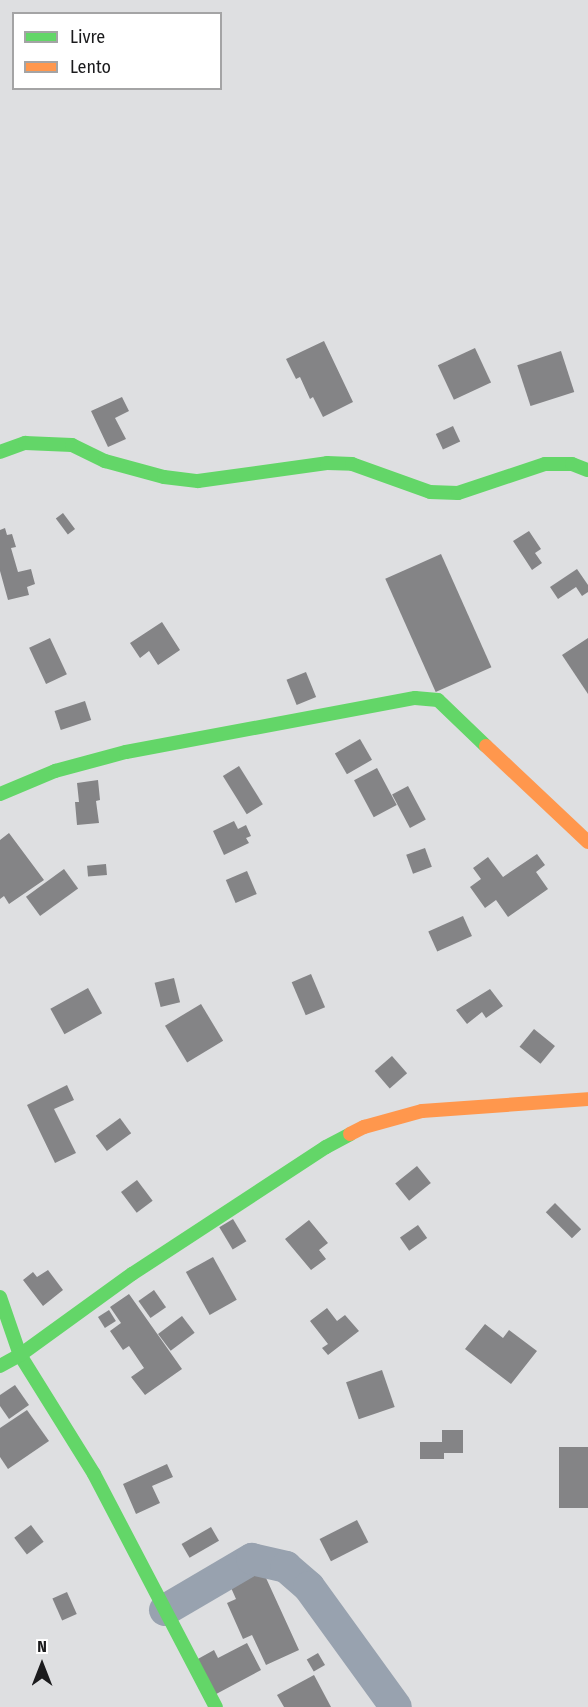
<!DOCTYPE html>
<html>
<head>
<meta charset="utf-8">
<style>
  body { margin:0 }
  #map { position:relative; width:588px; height:1707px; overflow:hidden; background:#dedfe1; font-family:"Fira Sans Condensed",sans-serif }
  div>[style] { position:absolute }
  .building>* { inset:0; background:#848486; transform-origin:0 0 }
  .street>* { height:32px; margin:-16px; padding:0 16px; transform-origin:16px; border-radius:16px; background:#98a2af }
  .fast>* { height:14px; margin:-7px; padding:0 7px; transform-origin:7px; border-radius:7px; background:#63d668 }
  .slow>* { height:14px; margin:-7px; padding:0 7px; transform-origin:7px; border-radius:7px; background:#ff974d }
  span { translate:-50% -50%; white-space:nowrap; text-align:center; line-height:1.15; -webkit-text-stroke:6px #fff; paint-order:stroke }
  .legend { position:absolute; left:12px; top:12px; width:210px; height:78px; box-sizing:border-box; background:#fff; border:2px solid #a4a4a5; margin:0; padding:8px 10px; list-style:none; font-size:18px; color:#1b1b1d }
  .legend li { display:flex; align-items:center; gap:12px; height:30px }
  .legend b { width:30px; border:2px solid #a4a4a5 }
  .north { position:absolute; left:12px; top:1635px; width:60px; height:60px; -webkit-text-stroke:4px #fff; paint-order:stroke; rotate:0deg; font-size:16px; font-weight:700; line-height:24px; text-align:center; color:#1b1b1d }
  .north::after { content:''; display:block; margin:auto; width:21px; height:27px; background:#1b1b1d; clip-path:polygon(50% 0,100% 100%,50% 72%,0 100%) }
</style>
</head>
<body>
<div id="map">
  <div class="building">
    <div style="clip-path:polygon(324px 341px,353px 402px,323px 417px,313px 397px,310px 399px,300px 377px,296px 379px,286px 359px)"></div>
    <div style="left:475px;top:348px;width:38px;height:41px;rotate:65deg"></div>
    <div style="left:561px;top:351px;width:43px;height:46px;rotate:72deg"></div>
    <div style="clip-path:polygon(122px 397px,129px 411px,115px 418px,126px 439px,108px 447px,91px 411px)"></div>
    <div style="left:453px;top:426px;width:17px;height:19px;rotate:65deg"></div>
    <div style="left:63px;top:513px;width:20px;height:9px;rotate:53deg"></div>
    <div style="clip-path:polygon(5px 528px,7px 535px,12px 534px,16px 547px,11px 548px,18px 572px,31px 569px,35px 584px,27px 587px,29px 595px,8px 600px,0 571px,0 530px)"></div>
    <div style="clip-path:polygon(529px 531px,541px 549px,535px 553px,542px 563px,532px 570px,513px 541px)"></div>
    <div style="left:441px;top:554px;width:124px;height:61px;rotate:66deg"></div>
    <div style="clip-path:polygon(577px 569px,588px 585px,588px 592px,582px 596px,576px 587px,558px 599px,550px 587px)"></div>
    <div style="clip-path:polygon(162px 622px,180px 650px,158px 665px,149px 651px,140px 658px,130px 643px)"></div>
    <div style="left:50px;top:638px;width:40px;height:23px;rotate:65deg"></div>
    <div style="clip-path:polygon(588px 638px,588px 694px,562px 655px)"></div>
    <div style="left:306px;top:672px;width:27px;height:21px;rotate:68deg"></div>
    <div style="left:85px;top:701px;width:20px;height:32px;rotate:72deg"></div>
    <div style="left:360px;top:739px;width:24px;height:29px;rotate:60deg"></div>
    <div style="left:239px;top:766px;width:45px;height:19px;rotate:58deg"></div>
    <div style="left:377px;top:768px;width:42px;height:26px;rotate:62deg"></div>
    <div style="clip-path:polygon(98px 780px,100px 800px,96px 801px,99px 823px,77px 825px,75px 802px,79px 802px,77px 783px)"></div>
    <div style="left:408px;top:786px;width:38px;height:18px;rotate:62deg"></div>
    <div style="clip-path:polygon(234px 821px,238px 829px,246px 825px,251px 836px,246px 838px,249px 843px,224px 855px,213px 831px)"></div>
    <div style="clip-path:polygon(9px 833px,44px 880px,9px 904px,4px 896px,0 899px,0 840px)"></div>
    <div style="left:425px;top:848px;width:20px;height:20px;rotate:70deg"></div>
    <div style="clip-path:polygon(537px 854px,545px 865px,536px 872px,548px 889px,508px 917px,496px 900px,485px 908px,470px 887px,481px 879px,473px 868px,488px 857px,503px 877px)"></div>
    <div style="left:106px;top:864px;width:11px;height:19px;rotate:85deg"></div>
    <div style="left:64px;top:869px;width:24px;height:47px;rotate:54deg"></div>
    <div style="left:247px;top:871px;width:25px;height:23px;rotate:67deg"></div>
    <div style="left:463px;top:916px;width:22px;height:38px;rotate:66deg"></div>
    <div style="left:311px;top:974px;width:36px;height:21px;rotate:67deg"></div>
    <div style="left:174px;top:978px;width:25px;height:20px;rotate:76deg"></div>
    <div style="left:88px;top:988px;width:29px;height:43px;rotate:61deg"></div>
    <div style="clip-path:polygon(490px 989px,503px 1006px,486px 1018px,482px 1012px,467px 1024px,456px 1010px)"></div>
    <div style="left:201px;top:1004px;width:43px;height:42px;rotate:59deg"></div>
    <div style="left:534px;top:1029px;width:27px;height:23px;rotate:39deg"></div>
    <div style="left:392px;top:1056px;width:23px;height:23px;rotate:49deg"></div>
    <div style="clip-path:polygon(67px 1085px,74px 1100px,54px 1109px,76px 1153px,55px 1163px,27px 1105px)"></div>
    <div style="left:120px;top:1118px;width:19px;height:30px;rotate:54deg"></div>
    <div style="left:417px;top:1166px;width:22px;height:28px;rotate:51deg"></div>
    <div style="left:137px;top:1180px;width:26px;height:20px;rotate:53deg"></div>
    <div style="left:555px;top:1203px;width:37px;height:13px;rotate:45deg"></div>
    <div style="left:233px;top:1219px;width:26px;height:16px;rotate:59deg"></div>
    <div style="clip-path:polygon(309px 1220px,328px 1243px,319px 1250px,326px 1259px,311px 1270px,285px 1239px)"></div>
    <div style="left:418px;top:1225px;width:16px;height:22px;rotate:55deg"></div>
    <div style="left:213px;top:1257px;width:49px;height:31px;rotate:61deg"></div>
    <div style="clip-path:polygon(48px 1270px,63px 1290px,43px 1306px,23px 1280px,33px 1272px,37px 1277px)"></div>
    <div style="left:154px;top:1290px;width:21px;height:19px;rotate:55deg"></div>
    <div style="clip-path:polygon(129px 1294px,182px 1369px,145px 1395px,131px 1377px,144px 1368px,129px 1346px,123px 1350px,110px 1331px,121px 1323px,110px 1307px)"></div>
    <div style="clip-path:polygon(327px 1308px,337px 1321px,345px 1315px,359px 1331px,328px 1355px,322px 1348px,328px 1344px,310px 1321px)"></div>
    <div style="left:109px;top:1310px;width:13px;height:13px;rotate:58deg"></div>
    <div style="left:182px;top:1316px;width:21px;height:30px;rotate:53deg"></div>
    <div style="clip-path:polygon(485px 1324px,503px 1338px,509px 1330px,537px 1351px,511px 1384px,465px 1349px)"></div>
    <div style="left:382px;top:1370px;width:39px;height:38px;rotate:71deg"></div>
    <div style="clip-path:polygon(15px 1385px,29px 1405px,9px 1419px,0 1406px,0 1395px)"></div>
    <div style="clip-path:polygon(27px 1410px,49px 1441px,8px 1469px,0 1457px,0 1428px)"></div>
    <div style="clip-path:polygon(442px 1430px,463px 1430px,463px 1453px,444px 1453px,444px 1459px,420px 1459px,420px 1442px,442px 1442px)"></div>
    <div style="left:559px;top:1447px;width:29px;height:61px"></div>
    <div style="clip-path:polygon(167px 1464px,173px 1477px,152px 1486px,160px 1503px,136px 1514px,123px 1484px)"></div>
    <div style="left:357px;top:1520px;width:25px;height:42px;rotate:63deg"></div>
    <div style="left:31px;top:1525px;width:21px;height:21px;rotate:53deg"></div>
    <div style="left:211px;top:1527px;width:16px;height:34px;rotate:60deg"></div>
    <div style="clip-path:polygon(261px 1567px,299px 1650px,266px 1665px,252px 1635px,243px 1639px,227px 1603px,236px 1599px,228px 1581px)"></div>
    <div style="left:67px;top:1592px;width:24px;height:16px;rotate:66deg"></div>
    <div style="clip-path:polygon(247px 1643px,261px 1670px,205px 1700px,187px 1665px,214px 1650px,218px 1658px)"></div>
    <div style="left:318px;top:1653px;width:14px;height:13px;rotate:60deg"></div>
    <div style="clip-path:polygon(314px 1675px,331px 1707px,284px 1707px,277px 1695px)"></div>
  </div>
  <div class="street">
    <div style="left:165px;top:1610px;width:101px;rotate:-30.4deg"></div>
    <div style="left:252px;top:1559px;width:35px;rotate:13deg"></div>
    <div style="left:286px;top:1567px;width:30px;rotate:41deg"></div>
    <div style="left:309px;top:1587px;width:148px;rotate:54.1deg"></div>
  </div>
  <div class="fast">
    <div style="left:0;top:452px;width:27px;rotate:-20deg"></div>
    <div style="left:25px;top:443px;width:47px;rotate:2.4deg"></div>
    <div style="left:72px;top:445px;width:37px;rotate:26deg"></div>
    <div style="left:105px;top:461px;width:61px;rotate:15.2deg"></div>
    <div style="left:164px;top:477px;width:34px;rotate:7deg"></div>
    <div style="left:198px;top:481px;width:130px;rotate:-7.9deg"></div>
    <div style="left:327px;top:463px;width:25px;rotate:2deg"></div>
    <div style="left:352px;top:464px;width:83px;rotate:19.7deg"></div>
    <div style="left:430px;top:492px;width:28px;rotate:2deg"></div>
    <div style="left:458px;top:493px;width:92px;rotate:-18.4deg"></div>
    <div style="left:545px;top:464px;width:27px"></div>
    <div style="left:572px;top:464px;width:17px;rotate:21deg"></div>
    <div style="left:0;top:794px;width:60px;rotate:-22.7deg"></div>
    <div style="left:55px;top:771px;width:73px;rotate:-15deg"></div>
    <div style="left:126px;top:752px;width:294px;rotate:-10.6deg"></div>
    <div style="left:415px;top:698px;width:23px;rotate:5deg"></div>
    <div style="left:438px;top:700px;width:66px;rotate:43.8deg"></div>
    <div style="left:0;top:1297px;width:61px;rotate:71deg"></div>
    <div style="left:20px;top:1355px;width:140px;rotate:58.1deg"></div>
    <div style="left:94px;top:1474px;width:263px;rotate:62.4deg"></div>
    <div style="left:0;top:1366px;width:23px;rotate:-29deg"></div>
    <div style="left:20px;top:1355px;width:138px;rotate:-35.9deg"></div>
    <div style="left:132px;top:1274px;width:232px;rotate:-33.2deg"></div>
    <div style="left:326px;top:1147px;width:27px;rotate:-28deg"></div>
  </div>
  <div class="slow">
    <div style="left:486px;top:746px;width:140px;rotate:43.3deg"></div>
    <div style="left:350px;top:1134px;width:16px;rotate:-27deg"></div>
    <div style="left:364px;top:1127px;width:60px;rotate:-15.4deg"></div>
    <div style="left:422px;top:1111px;width:166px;rotate:-4.1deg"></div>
  </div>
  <ul class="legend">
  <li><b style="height:8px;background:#63d668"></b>Livre</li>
  <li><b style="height:8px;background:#ff974d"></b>Lento</li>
  </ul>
  <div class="north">N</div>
</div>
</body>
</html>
